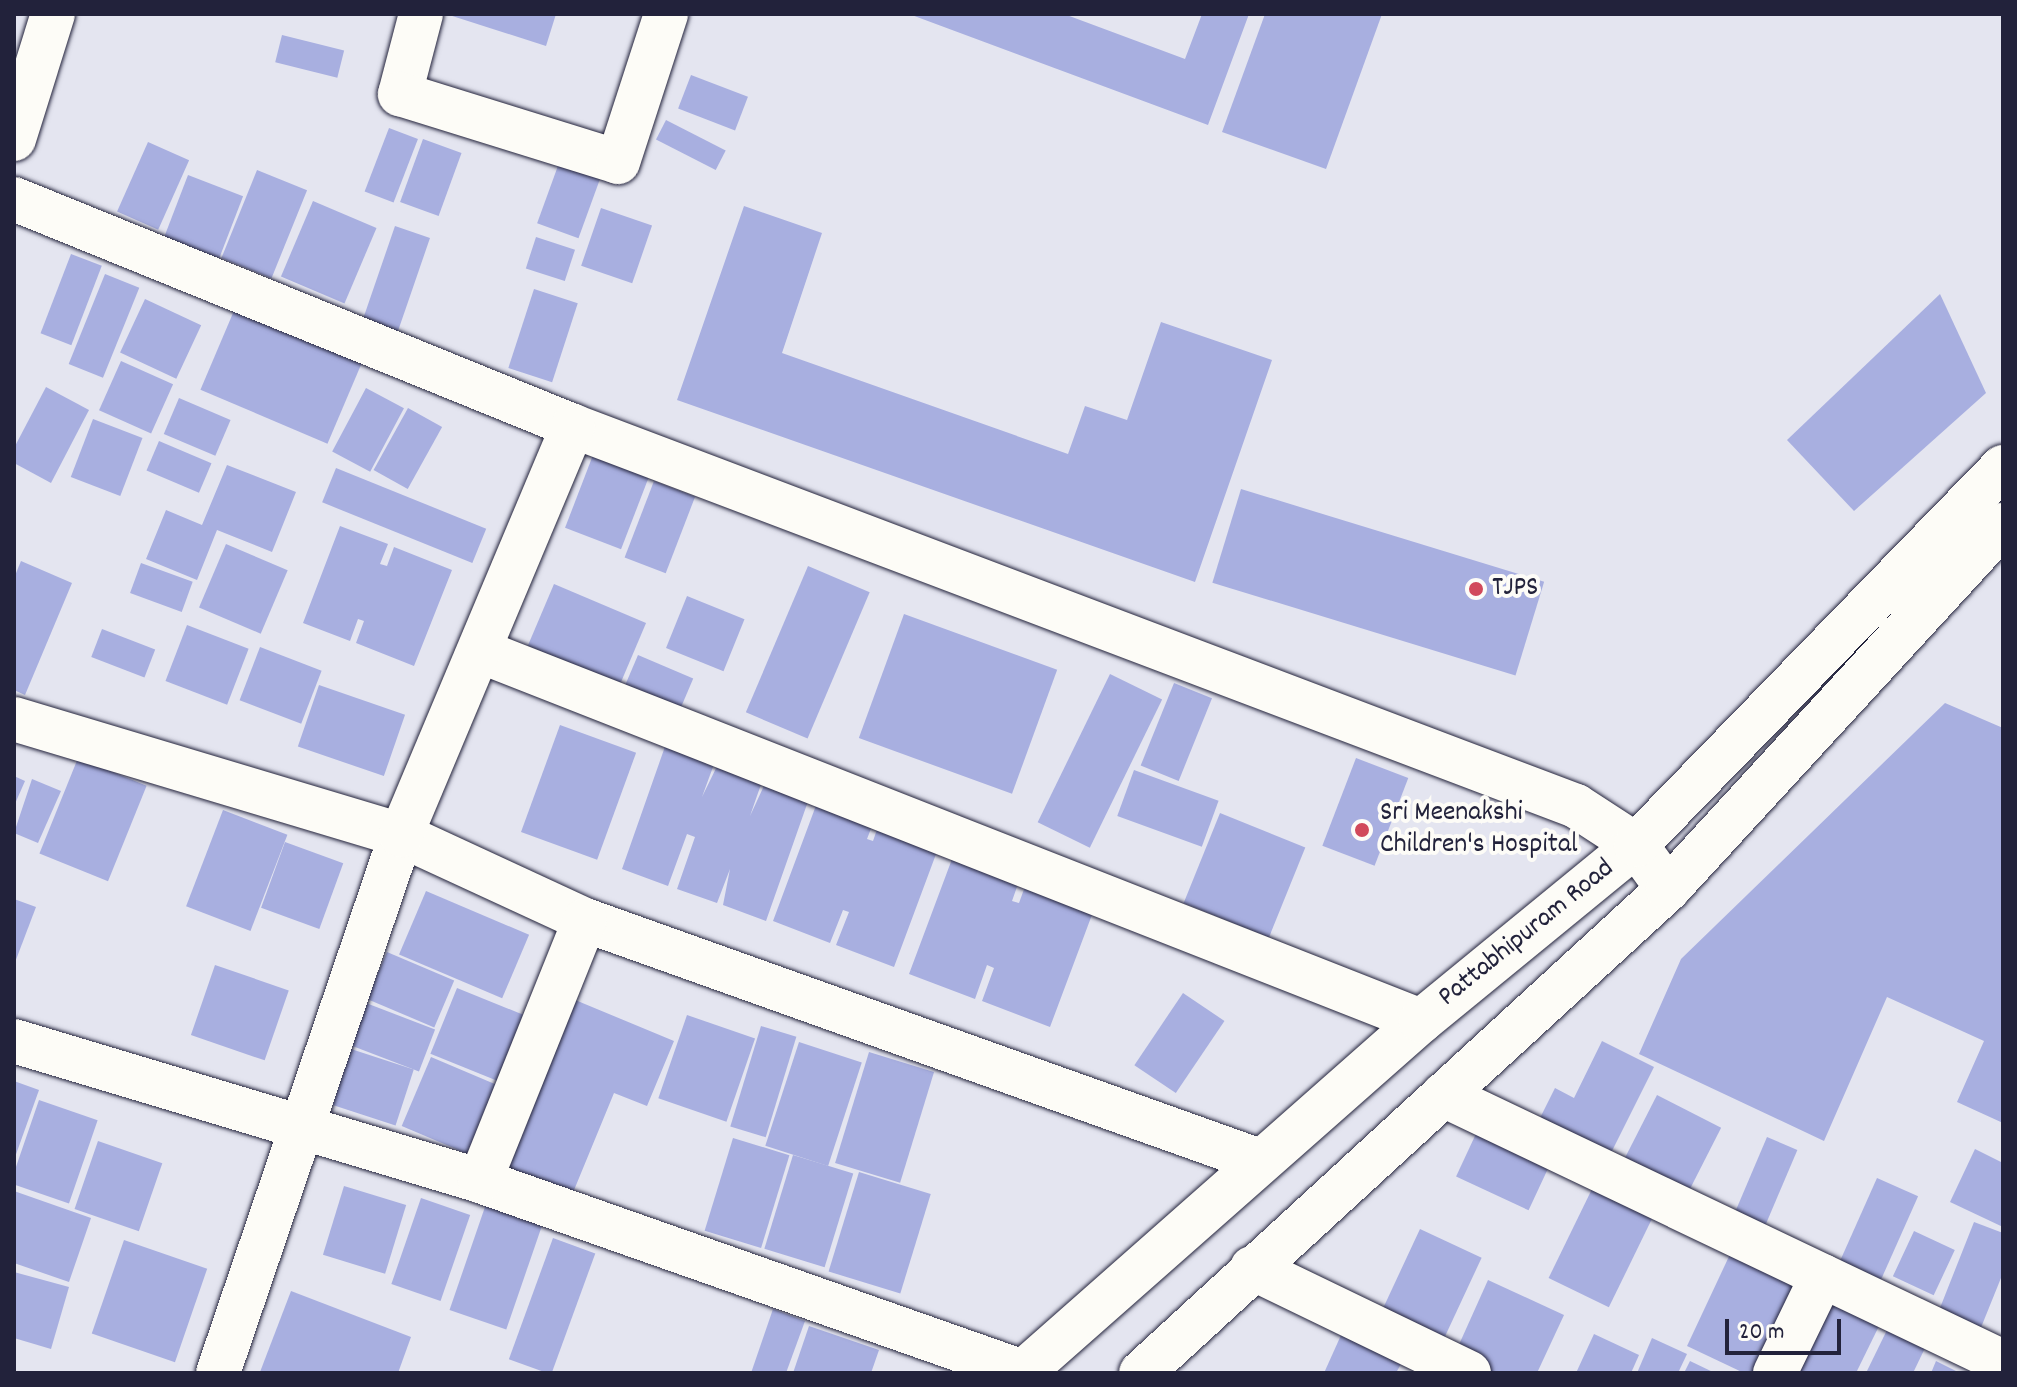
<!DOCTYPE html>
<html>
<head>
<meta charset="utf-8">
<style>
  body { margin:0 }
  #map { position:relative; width:2017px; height:1387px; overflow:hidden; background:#e4e5f0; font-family:Dekko,sans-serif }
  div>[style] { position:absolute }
  .building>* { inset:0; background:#a8afe0; transform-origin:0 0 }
  .roads { filter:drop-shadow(0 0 2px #22223b) drop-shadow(0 0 2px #22223b) }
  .minor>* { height:44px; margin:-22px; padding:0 22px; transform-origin:22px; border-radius:22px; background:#fdfcf7 }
  .dots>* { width:22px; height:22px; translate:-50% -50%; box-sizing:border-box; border:4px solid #fdfcf7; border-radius:50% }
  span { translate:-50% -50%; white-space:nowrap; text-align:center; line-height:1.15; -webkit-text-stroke:8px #fdfcf7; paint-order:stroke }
  .poi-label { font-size:28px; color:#22223b }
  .left { translate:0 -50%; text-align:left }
  .street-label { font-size:28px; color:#22223b }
  .frame { position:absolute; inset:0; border:16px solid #22223b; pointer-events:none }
  .scale { position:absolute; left:1725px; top:1319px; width:116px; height:36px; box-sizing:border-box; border:4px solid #22223b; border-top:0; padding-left:10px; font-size:24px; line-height:28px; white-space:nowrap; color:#22223b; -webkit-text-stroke:6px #fdfcf7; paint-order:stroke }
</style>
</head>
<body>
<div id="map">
  <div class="building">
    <div style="clip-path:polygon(446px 14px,556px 14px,546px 46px)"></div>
    <div style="clip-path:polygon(909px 14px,1064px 14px,1185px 59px,1202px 14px,1249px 14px,1208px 125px)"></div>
    <div style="clip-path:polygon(1265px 14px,1382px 14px,1326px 169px,1222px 132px)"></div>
    <div style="left:282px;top:35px;width:64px;height:28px;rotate:14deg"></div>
    <div style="left:691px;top:75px;width:61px;height:36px;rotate:21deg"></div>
    <div style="left:666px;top:120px;width:67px;height:22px;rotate:27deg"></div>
    <div style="left:389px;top:128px;width:31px;height:68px;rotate:21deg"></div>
    <div style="left:423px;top:139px;width:41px;height:67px;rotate:20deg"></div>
    <div style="left:148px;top:142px;width:45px;height:76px;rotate:24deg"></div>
    <div style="left:559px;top:163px;width:44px;height:64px;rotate:20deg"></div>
    <div style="left:257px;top:170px;width:54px;height:95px;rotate:22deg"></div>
    <div style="left:188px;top:175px;width:59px;height:72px;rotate:21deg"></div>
    <div style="left:313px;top:201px;width:69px;height:82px;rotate:23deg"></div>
    <div style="clip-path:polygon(744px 206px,822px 233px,782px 353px,1068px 454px,1085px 406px,1127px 420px,1161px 322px,1272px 360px,1195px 582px,677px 400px)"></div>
    <div style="left:601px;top:208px;width:54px;height:61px;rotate:19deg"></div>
    <div style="left:395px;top:226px;width:37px;height:112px;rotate:19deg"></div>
    <div style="left:536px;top:237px;width:41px;height:33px;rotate:18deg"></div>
    <div style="left:71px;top:254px;width:33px;height:85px;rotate:21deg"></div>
    <div style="left:105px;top:274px;width:37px;height:97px;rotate:22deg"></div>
    <div style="left:534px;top:289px;width:46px;height:83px;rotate:18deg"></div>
    <div style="clip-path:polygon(1940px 294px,1986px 393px,1854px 511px,1787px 440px)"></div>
    <div style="left:145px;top:299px;width:62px;height:59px;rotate:25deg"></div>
    <div style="left:236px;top:306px;width:138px;height:91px;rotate:23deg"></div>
    <div style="left:121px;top:361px;width:57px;height:54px;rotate:24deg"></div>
    <div style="clip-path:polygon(46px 387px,89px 410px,51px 483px,14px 463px,14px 448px)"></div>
    <div style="left:366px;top:388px;width:43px;height:72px;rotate:28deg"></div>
    <div style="left:179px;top:398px;width:56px;height:39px;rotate:23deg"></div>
    <div style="left:408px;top:408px;width:39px;height:71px;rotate:29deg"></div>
    <div style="left:93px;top:419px;width:53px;height:62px;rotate:21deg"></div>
    <div style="left:159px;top:441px;width:57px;height:32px;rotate:23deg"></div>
    <div style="left:593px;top:455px;width:60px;height:78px;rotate:21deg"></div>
    <div style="clip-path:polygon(227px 465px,296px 492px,272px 552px,217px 530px,197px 580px,146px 559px,166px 510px,202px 525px)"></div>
    <div style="left:336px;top:468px;width:162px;height:37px;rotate:22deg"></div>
    <div style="left:654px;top:481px;width:44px;height:82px;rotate:21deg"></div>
    <div style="left:1241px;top:489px;width:317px;height:98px;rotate:17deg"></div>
    <div style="clip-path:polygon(340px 526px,388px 544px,380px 564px,387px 566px,394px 547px,452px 570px,414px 666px,356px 643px,364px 621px,358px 619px,350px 641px,303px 623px)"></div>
    <div style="left:226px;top:544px;width:67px;height:69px;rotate:23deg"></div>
    <div style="clip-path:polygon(21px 561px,72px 583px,25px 695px,14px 690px,14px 578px)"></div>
    <div style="left:141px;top:563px;width:55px;height:32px;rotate:20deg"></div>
    <div style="left:808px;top:566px;width:67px;height:159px;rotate:23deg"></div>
    <div style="left:554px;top:584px;width:100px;height:67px;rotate:23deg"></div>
    <div style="left:687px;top:596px;width:62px;height:56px;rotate:22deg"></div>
    <div style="left:904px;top:614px;width:163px;height:132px;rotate:20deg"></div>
    <div style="left:187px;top:625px;width:66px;height:60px;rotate:21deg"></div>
    <div style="left:102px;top:629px;width:57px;height:30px;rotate:21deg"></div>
    <div style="left:260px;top:647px;width:66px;height:57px;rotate:21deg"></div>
    <div style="left:638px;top:655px;width:60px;height:34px;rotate:23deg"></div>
    <div style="left:1110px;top:674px;width:58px;height:165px;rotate:26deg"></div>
    <div style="left:1174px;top:683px;width:41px;height:89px;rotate:22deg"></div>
    <div style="left:319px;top:685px;width:91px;height:65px;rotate:19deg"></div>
    <div style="clip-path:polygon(1945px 703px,2003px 728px,2003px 1123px,1957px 1102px,1984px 1041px,1887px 997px,1824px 1141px,1639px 1054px,1681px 959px)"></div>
    <div style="left:560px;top:725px;width:81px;height:114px;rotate:20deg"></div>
    <div style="clip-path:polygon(668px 738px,717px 756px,702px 797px,721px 758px,765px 773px,750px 816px,769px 775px,812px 790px,766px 921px,723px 905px,730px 869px,717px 903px,677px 889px,695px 837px,687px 834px,668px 886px,622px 869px)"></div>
    <div style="left:78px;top:758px;width:74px;height:103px;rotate:22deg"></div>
    <div style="left:1356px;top:758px;width:56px;height:94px;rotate:21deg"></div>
    <div style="left:1134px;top:770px;width:90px;height:49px;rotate:20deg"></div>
    <div style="clip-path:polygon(14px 776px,25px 781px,14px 806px)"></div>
    <div style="clip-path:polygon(32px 779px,61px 791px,38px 843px,14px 833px)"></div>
    <div style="clip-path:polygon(821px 792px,877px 813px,867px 839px,873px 841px,882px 815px,942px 838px,894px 967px,836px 945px,849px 912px,843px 910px,830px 943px,773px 921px)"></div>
    <div style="left:223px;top:810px;width:69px;height:103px;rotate:21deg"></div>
    <div style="left:1220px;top:813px;width:92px;height:97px;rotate:22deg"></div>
    <div style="left:285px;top:842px;width:62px;height:70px;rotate:20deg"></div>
    <div style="clip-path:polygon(958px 843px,1024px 867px,1012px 901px,1019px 903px,1031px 870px,1099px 896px,1050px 1027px,982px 1001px,994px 968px,987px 965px,975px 999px,909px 974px)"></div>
    <div style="left:426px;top:891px;width:112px;height:69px;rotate:23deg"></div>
    <div style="clip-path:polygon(14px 899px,36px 907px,14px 965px)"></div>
    <div style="left:387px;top:952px;width:73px;height:51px;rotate:23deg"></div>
    <div style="left:215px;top:965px;width:78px;height:74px;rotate:19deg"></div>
    <div style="left:457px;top:988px;width:74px;height:71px;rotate:22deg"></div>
    <div style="left:1183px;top:993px;width:50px;height:87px;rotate:34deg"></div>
    <div style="clip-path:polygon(568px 997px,674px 1041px,647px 1106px,614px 1093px,572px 1195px,500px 1165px)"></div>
    <div style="left:366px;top:1003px;width:74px;height:45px;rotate:21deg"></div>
    <div style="left:687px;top:1015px;width:72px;height:88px;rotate:19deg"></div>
    <div style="left:761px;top:1026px;width:37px;height:105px;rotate:17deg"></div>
    <div style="clip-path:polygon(1602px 1041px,1654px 1067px,1605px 1165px,1534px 1130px,1555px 1088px,1574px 1098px)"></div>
    <div style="left:799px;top:1042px;width:66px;height:109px;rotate:18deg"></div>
    <div style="left:351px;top:1049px;width:66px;height:59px;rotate:18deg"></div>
    <div style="left:869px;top:1052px;width:68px;height:116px;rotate:17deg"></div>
    <div style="left:431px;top:1057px;width:75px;height:75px;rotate:23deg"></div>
    <div style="clip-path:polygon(14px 1081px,39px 1090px,14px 1160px)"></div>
    <div style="left:1657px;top:1095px;width:72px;height:71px;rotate:27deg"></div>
    <div style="left:39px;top:1100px;width:62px;height:88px;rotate:19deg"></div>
    <div style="left:1481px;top:1123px;width:80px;height:59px;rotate:25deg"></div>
    <div style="left:1767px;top:1137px;width:33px;height:90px;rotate:23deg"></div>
    <div style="left:733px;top:1138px;width:59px;height:97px;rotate:17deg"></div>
    <div style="left:98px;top:1141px;width:68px;height:72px;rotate:19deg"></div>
    <div style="clip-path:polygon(1975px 1149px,2003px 1163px,2003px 1227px,1950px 1202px)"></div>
    <div style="left:793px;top:1155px;width:63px;height:98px;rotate:17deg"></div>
    <div style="left:859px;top:1172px;width:75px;height:104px;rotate:17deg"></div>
    <div style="left:1877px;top:1178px;width:45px;height:98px;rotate:24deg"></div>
    <div style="left:344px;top:1186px;width:65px;height:72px;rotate:17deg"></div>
    <div style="left:1592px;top:1189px;width:67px;height:99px;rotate:26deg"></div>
    <div style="clip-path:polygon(14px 1191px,91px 1218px,69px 1282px,14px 1263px)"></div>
    <div style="left:421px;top:1198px;width:52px;height:91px;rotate:19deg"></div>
    <div style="left:486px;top:1204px;width:60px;height:112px;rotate:19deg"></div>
    <div style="clip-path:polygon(1974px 1222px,2003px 1233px,2003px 1273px,1980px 1330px,1938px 1313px)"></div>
    <div style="left:1420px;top:1229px;width:68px;height:97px;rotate:25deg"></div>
    <div style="left:1914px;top:1231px;width:45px;height:50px;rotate:25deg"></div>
    <div style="left:553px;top:1238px;width:45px;height:129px;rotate:20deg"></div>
    <div style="left:124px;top:1240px;width:88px;height:99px;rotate:19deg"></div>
    <div style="clip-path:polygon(1732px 1250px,1808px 1286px,1768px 1373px,1744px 1373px,1687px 1346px)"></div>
    <div style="clip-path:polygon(14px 1272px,69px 1287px,51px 1349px,14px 1338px)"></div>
    <div style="clip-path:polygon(1488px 1280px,1564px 1315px,1537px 1373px,1484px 1373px,1453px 1358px)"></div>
    <div style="clip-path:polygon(291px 1291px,411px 1337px,398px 1373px,260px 1372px)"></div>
    <div style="clip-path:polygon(1820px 1297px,1879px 1326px,1856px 1373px,1798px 1373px)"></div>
    <div style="clip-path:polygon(773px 1309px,805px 1321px,786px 1373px,751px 1373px)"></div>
    <div style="clip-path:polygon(809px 1326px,879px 1350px,871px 1373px,793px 1373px)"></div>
    <div style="clip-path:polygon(1887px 1330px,1925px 1348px,1913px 1373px,1866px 1373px)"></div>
    <div style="clip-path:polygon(1342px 1333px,1402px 1362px,1396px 1373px,1324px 1373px)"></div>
    <div style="clip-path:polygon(1594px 1334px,1639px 1355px,1631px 1373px,1576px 1373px)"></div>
    <div style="clip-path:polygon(1652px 1338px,1687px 1354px,1678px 1373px,1637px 1373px)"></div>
    <div style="clip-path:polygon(1690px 1361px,1715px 1373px,1684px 1373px)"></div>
    <div style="clip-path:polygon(1936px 1361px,1960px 1373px,1931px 1373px)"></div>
  </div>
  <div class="roads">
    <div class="minor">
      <div style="left:421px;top:14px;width:83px;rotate:104.7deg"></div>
      <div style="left:400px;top:94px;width:228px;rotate:17.3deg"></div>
      <div style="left:618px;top:162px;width:156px;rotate:-72deg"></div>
      <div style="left:14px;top:139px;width:131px;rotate:-72.7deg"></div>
      <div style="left:14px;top:199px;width:603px;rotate:22.1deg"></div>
      <div style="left:573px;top:426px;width:1073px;rotate:20.75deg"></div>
      <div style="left:1576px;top:806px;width:72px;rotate:33deg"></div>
      <div style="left:1636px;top:845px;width:54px;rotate:54deg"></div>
      <div style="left:480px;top:651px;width:1011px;rotate:21.46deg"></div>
      <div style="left:14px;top:719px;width:404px;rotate:16.7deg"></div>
      <div style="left:401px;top:835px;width:203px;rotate:24.8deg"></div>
      <div style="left:585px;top:920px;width:717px;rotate:19.65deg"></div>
      <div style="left:14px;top:1041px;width:487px;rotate:16.7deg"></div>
      <div style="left:480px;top:1181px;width:576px;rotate:19.38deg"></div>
      <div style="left:1443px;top:1095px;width:620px;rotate:25.49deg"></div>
      <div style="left:480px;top:1181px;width:281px;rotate:-68.1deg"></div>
      <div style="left:1252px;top:1268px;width:241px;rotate:25.8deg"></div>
      <div style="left:218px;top:1373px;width:568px;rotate:-71.21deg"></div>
      <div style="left:401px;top:835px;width:444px;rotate:-67.2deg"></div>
      <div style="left:1022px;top:1373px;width:532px;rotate:-41.42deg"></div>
      <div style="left:1421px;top:1021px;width:278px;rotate:-39.3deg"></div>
      <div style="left:1636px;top:845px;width:527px;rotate:-45.85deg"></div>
      <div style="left:1141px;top:1373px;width:716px;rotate:-42.56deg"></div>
      <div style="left:1668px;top:889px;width:495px;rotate:-47.4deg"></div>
      <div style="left:1775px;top:1373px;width:108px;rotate:-64.1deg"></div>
    </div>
  </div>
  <div class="dots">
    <div style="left:1476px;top:589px;background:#d1495b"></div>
    <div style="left:1362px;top:830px;background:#d1495b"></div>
  </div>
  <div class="poi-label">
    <span class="left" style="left:1492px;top:589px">TJPS</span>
    <span class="left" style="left:1380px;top:830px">Sri Meenakshi<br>Children's Hospital</span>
  </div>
  <div class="street-label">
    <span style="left:1527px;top:934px;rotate:-39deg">Pattabhipuram Road</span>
  </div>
  <div class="frame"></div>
  <div class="scale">20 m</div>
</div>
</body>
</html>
